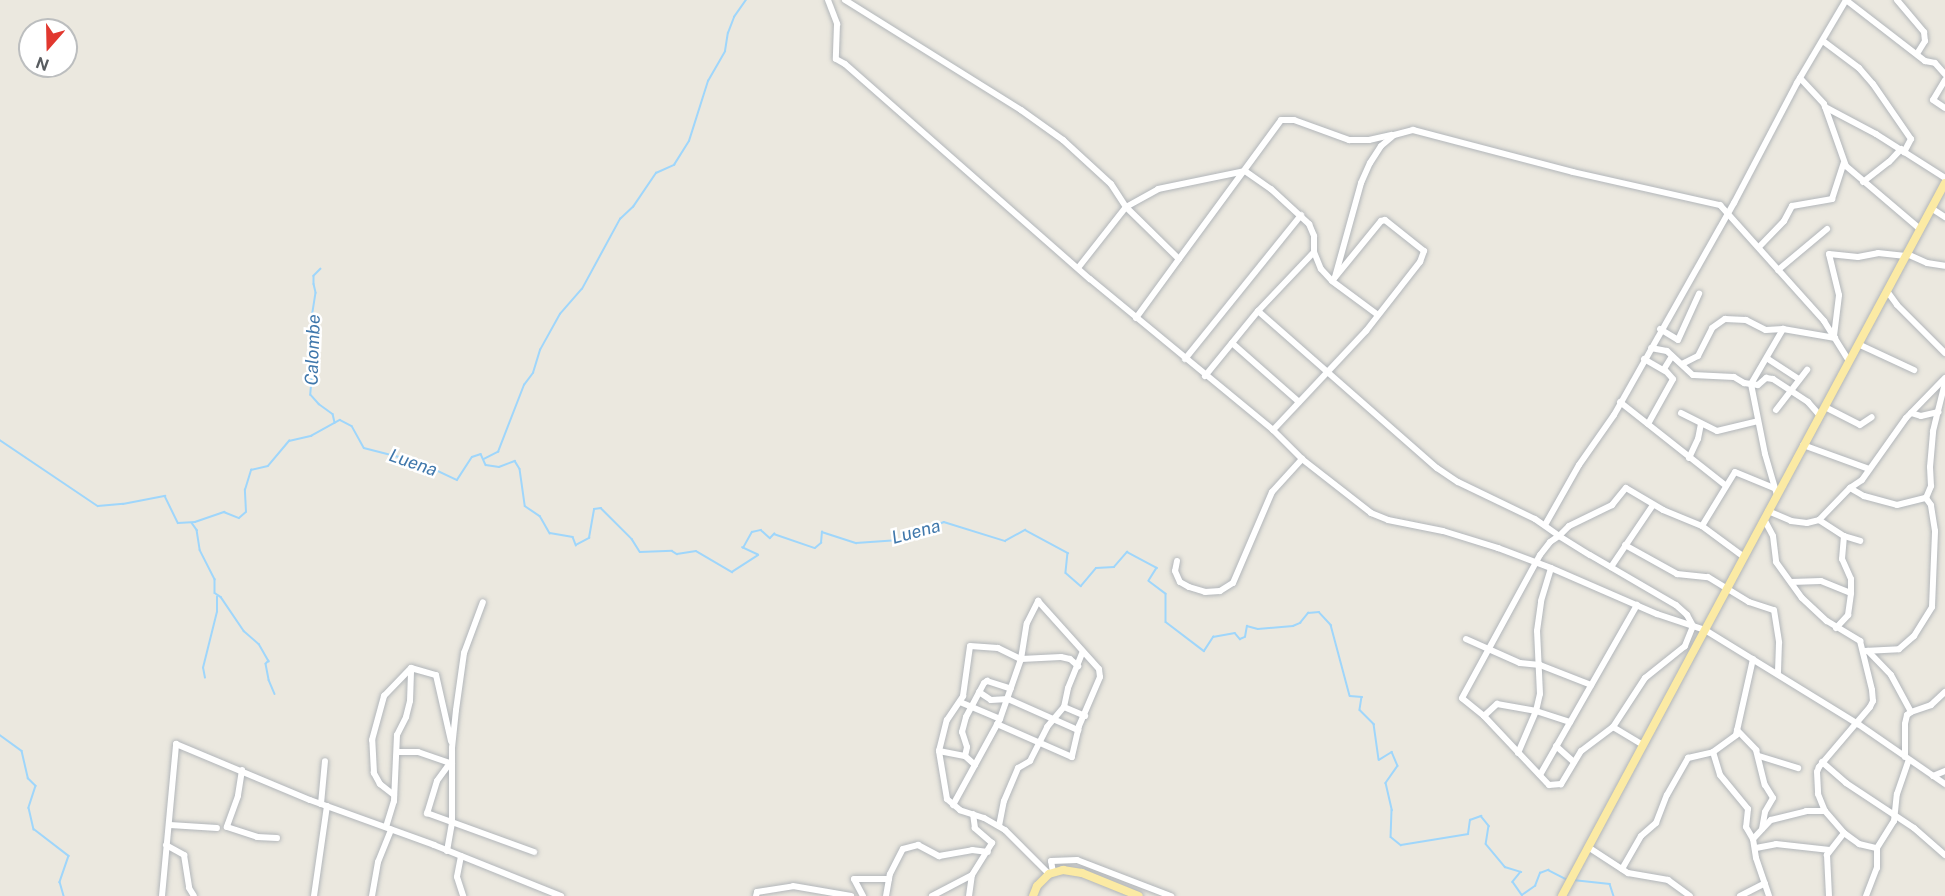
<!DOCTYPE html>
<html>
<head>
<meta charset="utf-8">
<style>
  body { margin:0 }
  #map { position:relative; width:1945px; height:896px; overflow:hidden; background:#ebe8df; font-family:"Public Sans",sans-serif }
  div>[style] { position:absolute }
  .stream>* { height:1.5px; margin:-0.75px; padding:0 0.75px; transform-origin:0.75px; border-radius:0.75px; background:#9fd6fb }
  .roads { filter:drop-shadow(0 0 2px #b2b6ba) drop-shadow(0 0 2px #b2b6ba) }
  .minor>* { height:6px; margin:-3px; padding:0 3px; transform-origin:3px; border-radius:3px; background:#fff }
  .major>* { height:8px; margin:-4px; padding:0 4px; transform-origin:4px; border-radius:4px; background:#fbeaa4 }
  span { translate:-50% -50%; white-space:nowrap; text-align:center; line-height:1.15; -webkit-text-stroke:5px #fff; paint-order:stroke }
  .water-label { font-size:18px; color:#3f77ab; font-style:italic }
  .north { position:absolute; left:18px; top:18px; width:60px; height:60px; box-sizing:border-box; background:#fff; border:2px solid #bcbebf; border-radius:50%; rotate:200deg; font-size:16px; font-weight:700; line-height:24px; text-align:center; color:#585c60 }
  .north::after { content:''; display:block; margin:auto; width:21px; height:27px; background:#e1382f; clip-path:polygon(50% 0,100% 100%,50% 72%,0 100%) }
</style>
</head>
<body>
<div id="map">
  <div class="stream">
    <div style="left:321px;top:269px;width:10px;rotate:135deg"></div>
    <div style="left:314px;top:276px;width:8px;rotate:90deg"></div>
    <div style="left:314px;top:284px;width:9px;rotate:77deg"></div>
    <div style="left:316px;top:293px;width:26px;rotate:99deg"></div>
    <div style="left:312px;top:319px;width:38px;rotate:87deg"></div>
    <div style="left:314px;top:357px;width:38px;rotate:95deg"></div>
    <div style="left:311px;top:395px;width:12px;rotate:48deg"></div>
    <div style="left:319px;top:404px;width:17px;rotate:36deg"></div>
    <div style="left:333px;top:414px;width:9px;rotate:77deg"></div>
    <div style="left:0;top:440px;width:118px;rotate:34deg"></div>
    <div style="left:98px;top:506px;width:25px;rotate:-5deg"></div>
    <div style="left:123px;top:504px;width:43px;rotate:-10.8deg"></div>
    <div style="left:165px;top:496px;width:30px;rotate:64deg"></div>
    <div style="left:178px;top:523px;width:17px;rotate:-3deg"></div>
    <div style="left:195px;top:522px;width:31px;rotate:-19deg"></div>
    <div style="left:224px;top:512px;width:16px;rotate:22deg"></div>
    <div style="left:239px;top:518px;width:9px;rotate:-41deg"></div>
    <div style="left:246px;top:512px;width:22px;rotate:-93deg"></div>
    <div style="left:245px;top:490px;width:21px;rotate:-73deg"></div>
    <div style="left:251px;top:470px;width:17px;rotate:-13deg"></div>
    <div style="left:268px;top:466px;width:33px;rotate:-50deg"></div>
    <div style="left:289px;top:441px;width:23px;rotate:-13deg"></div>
    <div style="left:311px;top:436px;width:33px;rotate:-29deg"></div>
    <div style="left:340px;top:420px;width:13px;rotate:27deg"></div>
    <div style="left:352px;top:426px;width:25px;rotate:61deg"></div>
    <div style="left:364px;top:448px;width:57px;rotate:14.3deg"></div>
    <div style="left:419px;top:462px;width:42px;rotate:25.3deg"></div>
    <div style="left:457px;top:480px;width:27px;rotate:-57deg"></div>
    <div style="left:472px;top:457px;width:9px;rotate:-18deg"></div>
    <div style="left:481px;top:454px;width:12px;rotate:66deg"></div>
    <div style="left:486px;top:465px;width:13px;rotate:9deg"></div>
    <div style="left:499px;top:467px;width:17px;rotate:-21deg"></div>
    <div style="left:515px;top:461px;width:9px;rotate:58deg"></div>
    <div style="left:520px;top:469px;width:37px;rotate:82deg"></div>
    <div style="left:525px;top:506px;width:18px;rotate:34deg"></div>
    <div style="left:540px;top:516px;width:20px;rotate:60deg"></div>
    <div style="left:550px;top:533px;width:23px;rotate:10deg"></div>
    <div style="left:573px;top:537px;width:9px;rotate:69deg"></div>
    <div style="left:576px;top:545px;width:15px;rotate:-28deg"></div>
    <div style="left:589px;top:538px;width:29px;rotate:-80deg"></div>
    <div style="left:594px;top:509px;width:7px;rotate:-8deg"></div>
    <div style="left:601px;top:508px;width:44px;rotate:45deg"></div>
    <div style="left:632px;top:539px;width:15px;rotate:58deg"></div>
    <div style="left:640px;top:552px;width:32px;rotate:-2deg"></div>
    <div style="left:672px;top:551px;width:6px;rotate:31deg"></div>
    <div style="left:677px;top:554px;width:19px;rotate:-9deg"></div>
    <div style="left:696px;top:551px;width:42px;rotate:30.3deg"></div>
    <div style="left:732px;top:572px;width:31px;rotate:-33deg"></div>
    <div style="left:758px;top:555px;width:17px;rotate:-155deg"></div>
    <div style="left:743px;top:548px;width:18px;rotate:-61deg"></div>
    <div style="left:752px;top:532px;width:9px;rotate:-13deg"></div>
    <div style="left:761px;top:530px;width:12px;rotate:42deg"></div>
    <div style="left:770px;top:538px;width:6px;rotate:-45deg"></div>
    <div style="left:774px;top:534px;width:43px;rotate:18.9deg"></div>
    <div style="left:815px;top:548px;width:8px;rotate:-40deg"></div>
    <div style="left:821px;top:543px;width:11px;rotate:-85deg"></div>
    <div style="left:822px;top:532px;width:36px;rotate:18deg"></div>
    <div style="left:856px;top:543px;width:43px;rotate:-4deg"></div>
    <div style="left:899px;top:540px;width:48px;rotate:-21.8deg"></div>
    <div style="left:944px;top:522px;width:64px;rotate:17.3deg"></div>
    <div style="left:1005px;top:541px;width:23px;rotate:-29deg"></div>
    <div style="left:1025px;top:530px;width:49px;rotate:28.1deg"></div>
    <div style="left:1068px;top:553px;width:20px;rotate:96deg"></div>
    <div style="left:1066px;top:573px;width:20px;rotate:41deg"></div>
    <div style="left:1081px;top:586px;width:23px;rotate:-50deg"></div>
    <div style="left:1096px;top:568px;width:18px;rotate:-3deg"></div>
    <div style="left:1114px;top:567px;width:20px;rotate:-49deg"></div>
    <div style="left:1127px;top:552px;width:34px;rotate:28deg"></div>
    <div style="left:1157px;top:568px;width:15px;rotate:122deg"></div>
    <div style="left:1149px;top:581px;width:21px;rotate:37deg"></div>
    <div style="left:1166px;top:594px;width:28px;rotate:90deg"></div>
    <div style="left:1166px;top:622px;width:48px;rotate:37.3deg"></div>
    <div style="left:1204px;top:651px;width:17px;rotate:-57deg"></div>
    <div style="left:1213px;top:637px;width:22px;rotate:-10deg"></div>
    <div style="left:1235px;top:633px;width:8px;rotate:50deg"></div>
    <div style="left:1240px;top:639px;width:5px;rotate:-22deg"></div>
    <div style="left:1245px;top:637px;width:11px;rotate:-80deg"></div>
    <div style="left:1247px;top:626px;width:11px;rotate:15deg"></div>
    <div style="left:1258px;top:629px;width:35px;rotate:-5deg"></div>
    <div style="left:1293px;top:626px;width:8px;rotate:-23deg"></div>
    <div style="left:1300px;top:623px;width:13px;rotate:-51deg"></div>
    <div style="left:1308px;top:613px;width:11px;rotate:-5deg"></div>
    <div style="left:1319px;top:612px;width:18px;rotate:47deg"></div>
    <div style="left:1331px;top:625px;width:73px;rotate:75deg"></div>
    <div style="left:1350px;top:696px;width:12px;rotate:5deg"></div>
    <div style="left:1362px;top:697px;width:13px;rotate:99deg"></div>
    <div style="left:1360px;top:710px;width:20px;rotate:45deg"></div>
    <div style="left:1374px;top:724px;width:36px;rotate:82deg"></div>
    <div style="left:1379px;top:760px;width:15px;rotate:-32deg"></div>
    <div style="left:1392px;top:752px;width:15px;rotate:67deg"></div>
    <div style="left:1398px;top:766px;width:21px;rotate:125deg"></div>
    <div style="left:1386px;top:783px;width:28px;rotate:77deg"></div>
    <div style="left:1392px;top:810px;width:27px;rotate:92deg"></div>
    <div style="left:1391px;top:837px;width:13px;rotate:39deg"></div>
    <div style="left:1401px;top:845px;width:68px;rotate:-9.3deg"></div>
    <div style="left:1468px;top:834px;width:14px;rotate:-82deg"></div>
    <div style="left:1470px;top:820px;width:12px;rotate:-20deg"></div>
    <div style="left:1481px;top:816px;width:13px;rotate:51deg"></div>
    <div style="left:1489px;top:826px;width:18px;rotate:99deg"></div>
    <div style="left:1486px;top:844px;width:30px;rotate:50deg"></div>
    <div style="left:1505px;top:867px;width:17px;rotate:17deg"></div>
    <div style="left:1521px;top:872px;width:13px;rotate:129deg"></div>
    <div style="left:1513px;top:882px;width:16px;rotate:55deg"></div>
    <div style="left:1522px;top:895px;width:16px;rotate:-35deg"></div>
    <div style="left:1535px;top:886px;width:14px;rotate:-69deg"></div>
    <div style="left:1540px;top:873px;width:9px;rotate:-21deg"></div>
    <div style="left:1548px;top:870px;width:22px;rotate:27deg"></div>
    <div style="left:484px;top:459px;width:16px;rotate:-27deg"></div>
    <div style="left:498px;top:452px;width:72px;rotate:-68.8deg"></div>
    <div style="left:524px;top:385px;width:15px;rotate:-53deg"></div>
    <div style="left:533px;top:373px;width:24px;rotate:-73deg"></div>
    <div style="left:540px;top:350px;width:41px;rotate:-60.9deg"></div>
    <div style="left:560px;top:314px;width:33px;rotate:-49deg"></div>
    <div style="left:582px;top:289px;width:80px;rotate:-61.5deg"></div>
    <div style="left:620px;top:219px;width:18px;rotate:-43deg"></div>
    <div style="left:633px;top:207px;width:41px;rotate:-55.9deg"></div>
    <div style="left:656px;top:173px;width:20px;rotate:-24deg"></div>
    <div style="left:674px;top:165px;width:28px;rotate:-58deg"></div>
    <div style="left:689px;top:141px;width:63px;rotate:-72.4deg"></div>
    <div style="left:708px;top:81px;width:34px;rotate:-60deg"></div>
    <div style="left:725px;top:51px;width:18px;rotate:-81deg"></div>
    <div style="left:728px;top:33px;width:17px;rotate:-69deg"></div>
    <div style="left:734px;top:17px;width:21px;rotate:-55deg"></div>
    <div style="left:192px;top:523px;width:9px;rotate:54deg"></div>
    <div style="left:197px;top:530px;width:20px;rotate:81deg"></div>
    <div style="left:200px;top:550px;width:33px;rotate:63deg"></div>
    <div style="left:215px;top:579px;width:14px;rotate:90deg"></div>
    <div style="left:215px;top:593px;width:7px;rotate:34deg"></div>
    <div style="left:221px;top:597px;width:41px;rotate:55.9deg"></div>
    <div style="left:244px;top:631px;width:20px;rotate:41deg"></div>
    <div style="left:259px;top:644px;width:20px;rotate:60deg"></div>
    <div style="left:269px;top:661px;width:4px;rotate:135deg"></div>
    <div style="left:266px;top:664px;width:16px;rotate:79deg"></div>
    <div style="left:269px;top:680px;width:15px;rotate:67deg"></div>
    <div style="left:205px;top:678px;width:10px;rotate:-101deg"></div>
    <div style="left:203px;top:668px;width:58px;rotate:-76deg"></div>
    <div style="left:217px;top:612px;width:15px;rotate:-90deg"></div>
    <div style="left:0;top:735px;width:27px;rotate:36deg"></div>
    <div style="left:22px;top:751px;width:28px;rotate:77deg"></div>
    <div style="left:28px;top:778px;width:11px;rotate:45deg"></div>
    <div style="left:36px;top:786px;width:23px;rotate:108deg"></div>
    <div style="left:29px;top:808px;width:22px;rotate:77deg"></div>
    <div style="left:34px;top:829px;width:44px;rotate:37.6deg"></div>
    <div style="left:69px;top:856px;width:28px;rotate:109deg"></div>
    <div style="left:60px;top:882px;width:15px;rotate:74deg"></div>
    <div style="left:1573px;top:880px;width:37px;rotate:6deg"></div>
    <div style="left:1610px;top:884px;width:13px;rotate:72deg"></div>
  </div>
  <div class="roads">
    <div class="minor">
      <div style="left:828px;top:0;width:26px;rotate:69deg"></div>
      <div style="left:837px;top:24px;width:35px;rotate:92deg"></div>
      <div style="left:836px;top:59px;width:10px;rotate:29deg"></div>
      <div style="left:845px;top:64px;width:326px;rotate:41.3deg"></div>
      <div style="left:1090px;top:279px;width:237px;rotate:39.5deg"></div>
      <div style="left:1273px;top:430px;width:41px;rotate:45deg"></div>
      <div style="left:1302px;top:459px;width:88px;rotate:38deg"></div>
      <div style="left:1371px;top:513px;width:18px;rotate:22deg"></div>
      <div style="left:1388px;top:520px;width:56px;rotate:11.3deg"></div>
      <div style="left:1443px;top:531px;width:58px;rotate:17.2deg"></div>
      <div style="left:1498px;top:548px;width:57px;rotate:20.7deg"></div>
      <div style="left:1551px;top:568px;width:116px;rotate:23.5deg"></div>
      <div style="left:1657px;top:614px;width:51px;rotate:18.4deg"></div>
      <div style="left:1705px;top:630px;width:180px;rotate:31.6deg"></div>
      <div style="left:1858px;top:724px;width:106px;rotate:34.6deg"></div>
      <div style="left:845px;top:0;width:208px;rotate:32deg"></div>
      <div style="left:1021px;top:110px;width:52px;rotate:35.5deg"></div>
      <div style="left:1063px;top:140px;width:65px;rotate:42.5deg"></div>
      <div style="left:1111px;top:184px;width:27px;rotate:57deg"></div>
      <div style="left:1126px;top:207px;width:74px;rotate:44.5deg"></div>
      <div style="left:1179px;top:259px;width:73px;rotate:126.1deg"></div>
      <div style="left:1846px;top:0;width:100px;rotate:37.7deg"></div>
      <div style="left:1925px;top:61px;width:10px;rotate:11deg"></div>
      <div style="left:1935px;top:63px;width:15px;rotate:48deg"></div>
      <div style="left:1897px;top:0;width:42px;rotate:49.8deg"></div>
      <div style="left:1924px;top:32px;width:9px;rotate:84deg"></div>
      <div style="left:1925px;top:41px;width:15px;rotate:122deg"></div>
      <div style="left:1823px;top:41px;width:45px;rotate:36.9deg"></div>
      <div style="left:1859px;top:68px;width:21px;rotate:49deg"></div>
      <div style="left:1873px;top:84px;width:67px;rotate:55.4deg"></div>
      <div style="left:1911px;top:139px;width:15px;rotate:118deg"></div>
      <div style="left:1800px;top:78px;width:35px;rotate:47deg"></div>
      <div style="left:1824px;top:104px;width:66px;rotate:70.5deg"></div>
      <div style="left:1846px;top:166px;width:97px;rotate:40.4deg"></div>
      <div style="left:1945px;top:80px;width:23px;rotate:121deg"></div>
      <div style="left:1933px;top:100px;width:14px;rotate:34deg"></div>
      <div style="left:1825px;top:107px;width:58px;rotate:27.9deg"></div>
      <div style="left:1876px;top:134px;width:82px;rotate:32.5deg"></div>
      <div style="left:1863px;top:182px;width:33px;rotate:-38deg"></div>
      <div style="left:1889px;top:162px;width:18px;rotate:-47deg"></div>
      <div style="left:1931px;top:208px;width:17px;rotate:33deg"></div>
      <div style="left:1759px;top:247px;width:36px;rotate:-46deg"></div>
      <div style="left:1784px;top:221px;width:17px;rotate:-62deg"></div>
      <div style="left:1792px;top:206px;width:41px;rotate:-9.9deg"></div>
      <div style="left:1832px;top:199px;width:38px;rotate:-72deg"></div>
      <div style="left:1314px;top:252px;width:18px;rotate:68deg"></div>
      <div style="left:1321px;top:269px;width:16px;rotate:47deg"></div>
      <div style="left:1332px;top:281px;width:57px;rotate:36.5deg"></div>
      <div style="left:1907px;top:254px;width:22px;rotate:24deg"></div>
      <div style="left:1927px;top:263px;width:18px;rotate:9deg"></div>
      <div style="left:1179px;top:259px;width:172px;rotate:-53.7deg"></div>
      <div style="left:1281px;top:120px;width:13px"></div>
      <div style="left:1294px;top:120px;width:59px;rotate:20deg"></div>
      <div style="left:1349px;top:140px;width:20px"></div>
      <div style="left:1369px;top:140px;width:23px;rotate:-13deg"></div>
      <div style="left:1078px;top:268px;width:78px;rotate:-51.8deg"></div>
      <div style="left:1126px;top:207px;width:37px;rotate:-29deg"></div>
      <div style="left:1158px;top:189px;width:89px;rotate:-11.7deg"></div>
      <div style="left:1245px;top:171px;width:32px;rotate:35deg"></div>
      <div style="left:1271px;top:189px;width:52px;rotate:42.6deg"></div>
      <div style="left:1309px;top:224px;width:13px;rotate:67deg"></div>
      <div style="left:1314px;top:236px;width:16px;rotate:90deg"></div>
      <div style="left:1314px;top:252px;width:81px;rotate:133.5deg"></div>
      <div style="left:1258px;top:311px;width:84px;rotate:129.2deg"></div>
      <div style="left:1778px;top:270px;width:64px;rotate:-39.9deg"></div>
      <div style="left:1335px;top:277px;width:98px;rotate:-74.5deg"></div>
      <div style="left:1361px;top:183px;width:22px;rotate:-66deg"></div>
      <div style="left:1370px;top:163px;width:20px;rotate:-57deg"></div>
      <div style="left:1381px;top:146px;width:17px;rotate:-40deg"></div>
      <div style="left:1394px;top:135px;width:20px;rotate:-15deg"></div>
      <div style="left:1413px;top:130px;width:165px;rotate:14.7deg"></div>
      <div style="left:1573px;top:172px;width:151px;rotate:12.7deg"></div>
      <div style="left:1720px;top:205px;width:156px;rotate:48.1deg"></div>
      <div style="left:1824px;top:321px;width:47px;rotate:58deg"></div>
      <div style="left:1887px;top:291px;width:17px;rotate:54deg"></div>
      <div style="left:1897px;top:305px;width:68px;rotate:45deg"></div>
      <div style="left:1258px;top:311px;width:238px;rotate:41.3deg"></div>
      <div style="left:1437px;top:468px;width:25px;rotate:34deg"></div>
      <div style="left:1458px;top:482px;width:85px;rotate:25.7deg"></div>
      <div style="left:1535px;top:519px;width:29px;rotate:35deg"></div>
      <div style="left:1559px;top:536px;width:36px;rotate:32deg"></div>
      <div style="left:1590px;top:555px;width:99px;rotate:30.2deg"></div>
      <div style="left:1676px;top:605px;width:15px;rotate:42deg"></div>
      <div style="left:1687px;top:615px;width:13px;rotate:61deg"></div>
      <div style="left:1693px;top:626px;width:22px;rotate:112deg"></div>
      <div style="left:1685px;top:646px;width:51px;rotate:141.3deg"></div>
      <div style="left:1645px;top:678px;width:59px;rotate:123.1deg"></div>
      <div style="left:1613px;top:727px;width:40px;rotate:143deg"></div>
      <div style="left:1581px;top:751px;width:39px;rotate:121deg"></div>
      <div style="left:1561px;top:784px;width:12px;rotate:175deg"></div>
      <div style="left:1549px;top:785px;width:95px;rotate:-133.3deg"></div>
      <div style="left:1484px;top:716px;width:28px;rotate:-141deg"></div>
      <div style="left:1462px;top:698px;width:163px;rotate:-61.4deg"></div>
      <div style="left:1540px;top:555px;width:16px;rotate:-52deg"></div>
      <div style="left:1550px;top:542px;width:11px;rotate:-34deg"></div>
      <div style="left:1559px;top:536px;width:14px;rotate:-45deg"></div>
      <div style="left:1569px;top:526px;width:48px;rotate:-26deg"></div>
      <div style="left:1612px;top:505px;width:22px;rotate:-51deg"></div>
      <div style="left:1626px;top:488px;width:43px;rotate:30.7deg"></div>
      <div style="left:1663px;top:510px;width:42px;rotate:22.3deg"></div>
      <div style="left:1660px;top:329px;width:21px;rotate:31deg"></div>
      <div style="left:1678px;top:340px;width:51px;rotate:-65.5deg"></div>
      <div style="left:1834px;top:336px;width:41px;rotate:-83deg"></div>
      <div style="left:1839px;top:295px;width:42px;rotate:-103.7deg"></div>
      <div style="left:1829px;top:254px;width:29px;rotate:6deg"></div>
      <div style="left:1858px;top:257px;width:20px;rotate:-11deg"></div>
      <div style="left:1878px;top:253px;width:28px;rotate:6deg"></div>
      <div style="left:1232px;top:343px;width:89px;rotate:41.4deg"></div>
      <div style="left:1858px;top:344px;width:62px;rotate:24.9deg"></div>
      <div style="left:1651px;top:348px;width:16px;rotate:11deg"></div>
      <div style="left:1667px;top:351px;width:35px;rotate:43deg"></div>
      <div style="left:1693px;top:375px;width:41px;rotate:2.8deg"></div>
      <div style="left:1734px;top:377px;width:12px;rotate:31deg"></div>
      <div style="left:1744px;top:383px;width:14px;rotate:8deg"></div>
      <div style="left:1758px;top:385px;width:11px;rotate:-41deg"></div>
      <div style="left:1766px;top:378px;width:7px;rotate:8deg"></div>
      <div style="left:1773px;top:379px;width:42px;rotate:33.3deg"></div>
      <div style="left:1808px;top:402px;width:18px;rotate:49deg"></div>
      <div style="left:1185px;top:359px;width:185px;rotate:-51.1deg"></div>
      <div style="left:1644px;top:359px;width:24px;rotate:30deg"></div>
      <div style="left:1768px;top:359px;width:37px;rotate:33deg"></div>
      <div style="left:1682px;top:364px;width:18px;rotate:-27deg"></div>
      <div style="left:1698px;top:356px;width:31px;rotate:-63deg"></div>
      <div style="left:1712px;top:328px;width:16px;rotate:-35deg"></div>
      <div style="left:1725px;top:319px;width:21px;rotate:3deg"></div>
      <div style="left:1746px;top:320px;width:22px;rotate:27deg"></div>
      <div style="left:1766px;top:330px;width:17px;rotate:-3deg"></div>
      <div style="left:1783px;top:329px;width:53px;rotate:9.8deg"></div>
      <div style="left:1620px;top:402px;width:134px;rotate:38.3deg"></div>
      <div style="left:1825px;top:407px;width:39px;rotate:27deg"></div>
      <div style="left:1860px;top:425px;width:14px;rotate:-34deg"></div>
      <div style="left:1776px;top:410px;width:51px;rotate:-52.2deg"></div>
      <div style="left:1681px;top:413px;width:40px;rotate:26.6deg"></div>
      <div style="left:1717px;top:431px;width:42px;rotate:-13.7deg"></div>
      <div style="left:1911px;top:413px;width:10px;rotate:17deg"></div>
      <div style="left:1921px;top:416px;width:18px;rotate:-13deg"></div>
      <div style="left:1648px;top:424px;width:51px;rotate:-60.9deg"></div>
      <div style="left:1673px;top:379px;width:13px;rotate:-132deg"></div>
      <div style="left:1664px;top:369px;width:15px;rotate:-58deg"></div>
      <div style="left:1273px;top:430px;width:136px;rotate:-46.8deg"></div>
      <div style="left:1366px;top:331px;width:88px;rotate:-52deg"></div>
      <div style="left:1420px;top:262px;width:12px;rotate:-70deg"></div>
      <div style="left:1424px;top:251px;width:50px;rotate:-141.5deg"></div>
      <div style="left:1385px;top:220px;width:4px;rotate:166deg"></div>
      <div style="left:1381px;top:221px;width:77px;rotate:129.2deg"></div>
      <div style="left:1803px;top:445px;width:70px;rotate:20deg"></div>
      <div style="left:1689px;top:458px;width:21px;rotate:-65deg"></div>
      <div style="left:1698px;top:439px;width:15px;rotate:-79deg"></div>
      <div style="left:1850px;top:488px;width:16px;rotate:30deg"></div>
      <div style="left:1864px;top:496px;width:34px;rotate:15deg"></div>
      <div style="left:1897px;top:505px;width:30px;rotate:-14deg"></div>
      <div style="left:1926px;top:498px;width:13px;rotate:-67deg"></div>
      <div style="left:1931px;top:486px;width:19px;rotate:-93deg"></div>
      <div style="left:1930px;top:467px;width:36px;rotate:-85deg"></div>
      <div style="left:1933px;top:431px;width:49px;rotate:-76deg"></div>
      <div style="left:1777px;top:495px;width:43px;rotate:-106.3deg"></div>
      <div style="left:1765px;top:454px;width:71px;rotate:-101.3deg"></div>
      <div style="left:1751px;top:384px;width:64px;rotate:-59.8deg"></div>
      <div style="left:1768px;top:511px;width:25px;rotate:23deg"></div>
      <div style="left:1791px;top:521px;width:16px;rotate:7deg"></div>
      <div style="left:1807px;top:523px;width:12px;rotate:-14deg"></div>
      <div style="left:1819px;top:520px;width:45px;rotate:-45.9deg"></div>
      <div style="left:1850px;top:488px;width:14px;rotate:-34deg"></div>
      <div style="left:1862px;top:480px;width:76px;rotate:-54.6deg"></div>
      <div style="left:1906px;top:418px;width:56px;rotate:-45.7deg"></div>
      <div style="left:1764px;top:519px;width:19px;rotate:62deg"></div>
      <div style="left:1773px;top:536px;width:26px;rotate:83deg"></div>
      <div style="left:1776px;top:562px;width:44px;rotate:54.2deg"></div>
      <div style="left:1802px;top:598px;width:34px;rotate:43deg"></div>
      <div style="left:1827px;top:621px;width:39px;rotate:31deg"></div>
      <div style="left:1860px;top:641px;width:50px;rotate:76.2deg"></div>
      <div style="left:1872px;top:690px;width:11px;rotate:85deg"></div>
      <div style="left:1873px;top:701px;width:7px;rotate:117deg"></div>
      <div style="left:1870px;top:707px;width:79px;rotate:130.4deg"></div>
      <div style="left:1819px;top:767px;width:5px;rotate:112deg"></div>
      <div style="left:1817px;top:772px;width:22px;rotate:87deg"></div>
      <div style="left:1818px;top:794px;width:18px;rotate:68deg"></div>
      <div style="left:1825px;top:811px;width:29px;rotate:49deg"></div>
      <div style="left:1844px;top:833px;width:28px;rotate:128deg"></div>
      <div style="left:1827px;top:855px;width:41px;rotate:87.2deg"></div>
      <div style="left:1819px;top:520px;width:30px;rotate:33deg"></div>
      <div style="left:1844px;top:536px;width:17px;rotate:17deg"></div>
      <div style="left:1545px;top:525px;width:69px;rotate:-60.5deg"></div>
      <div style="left:1579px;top:465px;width:61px;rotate:-55deg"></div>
      <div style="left:1614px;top:415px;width:244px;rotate:-60.5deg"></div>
      <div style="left:1734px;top:203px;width:136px;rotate:-62.3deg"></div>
      <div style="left:1797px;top:83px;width:96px;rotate:-59.4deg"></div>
      <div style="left:1625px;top:545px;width:60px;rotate:29.1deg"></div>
      <div style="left:1677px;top:574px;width:31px;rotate:6deg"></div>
      <div style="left:1708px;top:577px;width:48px;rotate:31.4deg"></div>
      <div style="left:1749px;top:602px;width:26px;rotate:18deg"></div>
      <div style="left:1774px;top:610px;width:33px;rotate:81deg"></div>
      <div style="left:1779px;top:643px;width:31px;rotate:92deg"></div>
      <div style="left:1744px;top:557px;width:52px;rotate:-143.6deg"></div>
      <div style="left:1702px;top:526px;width:63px;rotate:-58.6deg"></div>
      <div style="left:1735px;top:472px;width:42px;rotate:22.3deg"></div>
      <div style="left:1177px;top:561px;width:10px;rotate:101deg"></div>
      <div style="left:1175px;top:571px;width:12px;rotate:66deg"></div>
      <div style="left:1180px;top:582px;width:10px;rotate:29deg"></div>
      <div style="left:1189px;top:587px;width:17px;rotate:17deg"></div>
      <div style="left:1205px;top:592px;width:15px;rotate:-4deg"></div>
      <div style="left:1220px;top:591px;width:15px;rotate:-32deg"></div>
      <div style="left:1233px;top:583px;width:99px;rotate:-66.8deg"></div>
      <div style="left:1272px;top:492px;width:45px;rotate:-47.7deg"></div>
      <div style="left:1611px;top:567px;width:75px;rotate:-55.9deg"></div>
      <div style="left:1791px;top:582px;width:30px;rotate:-2deg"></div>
      <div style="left:1821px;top:581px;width:32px;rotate:22deg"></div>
      <div style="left:1851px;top:593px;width:14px;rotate:-90deg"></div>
      <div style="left:1851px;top:579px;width:22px;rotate:-114deg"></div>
      <div style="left:1842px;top:559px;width:23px;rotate:-85deg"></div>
      <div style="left:1836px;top:628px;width:18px;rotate:-47deg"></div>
      <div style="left:1848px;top:615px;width:22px;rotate:-82deg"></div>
      <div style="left:1466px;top:639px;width:59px;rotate:24deg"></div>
      <div style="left:1520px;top:663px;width:20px;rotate:6deg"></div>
      <div style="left:1540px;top:665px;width:55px;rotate:21.4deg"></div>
      <div style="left:1864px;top:651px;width:35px;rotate:-3deg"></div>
      <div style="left:1899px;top:649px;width:20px;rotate:-41deg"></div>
      <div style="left:1914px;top:636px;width:34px;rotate:-58deg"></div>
      <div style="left:1932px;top:607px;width:76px;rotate:-87.7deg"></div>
      <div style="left:1935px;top:531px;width:26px;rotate:-99deg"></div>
      <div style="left:1931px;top:505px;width:9px;rotate:-126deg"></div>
      <div style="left:1868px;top:651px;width:33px;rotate:46deg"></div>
      <div style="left:1891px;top:675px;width:42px;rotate:61.6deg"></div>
      <div style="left:1911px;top:712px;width:5px;rotate:143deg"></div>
      <div style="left:1907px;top:715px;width:9px;rotate:103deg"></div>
      <div style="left:1905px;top:724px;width:33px;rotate:90deg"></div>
      <div style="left:411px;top:668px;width:26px;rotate:16deg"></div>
      <div style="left:436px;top:675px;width:68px;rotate:77.2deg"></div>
      <div style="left:979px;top:692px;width:14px;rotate:34deg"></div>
      <div style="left:991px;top:700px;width:17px;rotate:-3deg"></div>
      <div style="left:1008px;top:699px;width:77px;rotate:23.9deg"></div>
      <div style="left:960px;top:702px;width:43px;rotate:23deg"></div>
      <div style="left:1064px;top:707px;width:23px;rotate:23deg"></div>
      <div style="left:1911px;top:712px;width:21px;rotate:-19deg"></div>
      <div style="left:1931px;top:705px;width:19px;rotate:-43deg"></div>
      <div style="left:1484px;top:716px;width:18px;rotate:-43deg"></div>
      <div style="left:1497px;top:704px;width:40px;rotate:10deg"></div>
      <div style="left:1536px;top:711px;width:36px;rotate:18deg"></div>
      <div style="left:1613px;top:727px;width:35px;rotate:31deg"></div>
      <div style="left:1737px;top:730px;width:28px;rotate:46deg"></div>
      <div style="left:1756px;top:750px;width:36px;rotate:76deg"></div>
      <div style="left:1765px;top:785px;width:15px;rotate:58deg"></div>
      <div style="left:1773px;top:798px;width:16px;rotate:120deg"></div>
      <div style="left:1765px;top:812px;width:17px;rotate:100deg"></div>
      <div style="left:1556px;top:746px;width:24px;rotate:42deg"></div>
      <div style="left:939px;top:751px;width:26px;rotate:11deg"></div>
      <div style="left:398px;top:752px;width:20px"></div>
      <div style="left:418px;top:752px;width:36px;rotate:19deg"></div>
      <div style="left:1713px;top:752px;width:24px;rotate:73deg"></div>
      <div style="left:1720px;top:775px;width:44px;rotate:50.5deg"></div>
      <div style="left:1748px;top:809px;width:18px;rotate:96deg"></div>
      <div style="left:1746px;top:827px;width:14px;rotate:60deg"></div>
      <div style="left:1753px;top:839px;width:19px;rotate:81deg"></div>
      <div style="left:1756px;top:858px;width:40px;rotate:71.1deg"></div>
      <div style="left:1518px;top:753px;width:46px;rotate:-66.8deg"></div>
      <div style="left:1536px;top:711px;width:17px;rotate:-77deg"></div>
      <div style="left:1540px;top:694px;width:63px;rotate:-92.7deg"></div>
      <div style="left:1537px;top:631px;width:30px;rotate:-82deg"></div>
      <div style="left:1541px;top:601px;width:34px;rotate:-73deg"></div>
      <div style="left:1759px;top:756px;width:41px;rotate:17.1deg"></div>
      <div style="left:1822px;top:762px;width:32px;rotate:41deg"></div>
      <div style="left:1846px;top:783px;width:82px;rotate:33.5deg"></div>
      <div style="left:1914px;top:828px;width:41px;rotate:41.1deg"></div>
      <div style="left:450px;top:763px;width:22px;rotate:126deg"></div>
      <div style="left:437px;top:781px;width:34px;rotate:107deg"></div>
      <div style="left:427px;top:813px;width:114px;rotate:20deg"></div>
      <div style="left:975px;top:765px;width:13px;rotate:-138deg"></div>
      <div style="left:965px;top:756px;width:9px;rotate:-77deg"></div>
      <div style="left:967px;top:747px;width:16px;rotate:-108deg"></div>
      <div style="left:962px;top:732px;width:16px;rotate:-75deg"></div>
      <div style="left:966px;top:717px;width:38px;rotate:-62deg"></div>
      <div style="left:984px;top:683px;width:4px;rotate:-34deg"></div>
      <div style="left:987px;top:681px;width:25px;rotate:18deg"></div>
      <div style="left:242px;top:770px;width:26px;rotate:99deg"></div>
      <div style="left:238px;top:796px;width:33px;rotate:110deg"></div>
      <div style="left:227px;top:827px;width:32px;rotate:18deg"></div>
      <div style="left:257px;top:837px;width:20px;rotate:3deg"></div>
      <div style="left:1540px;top:775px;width:196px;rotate:-60.3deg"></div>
      <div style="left:1933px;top:776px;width:13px;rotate:-23deg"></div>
      <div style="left:394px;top:795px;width:18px;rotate:-142deg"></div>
      <div style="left:380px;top:784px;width:13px;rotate:-119deg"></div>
      <div style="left:374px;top:773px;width:33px;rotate:-93deg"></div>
      <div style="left:372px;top:740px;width:46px;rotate:-74.7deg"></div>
      <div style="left:384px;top:696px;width:39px;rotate:-46deg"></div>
      <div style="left:321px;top:804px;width:43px;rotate:-84.7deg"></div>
      <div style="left:953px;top:805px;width:98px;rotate:-61.3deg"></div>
      <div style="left:1000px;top:719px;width:64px;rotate:-70.7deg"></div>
      <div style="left:1021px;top:659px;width:36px;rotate:-81deg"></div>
      <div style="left:1027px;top:623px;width:25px;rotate:-63deg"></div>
      <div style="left:1038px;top:601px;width:91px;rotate:48.1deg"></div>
      <div style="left:1099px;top:669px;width:8px;rotate:83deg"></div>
      <div style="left:1100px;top:677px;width:53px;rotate:113.2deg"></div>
      <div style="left:1079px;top:726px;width:32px;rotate:103deg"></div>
      <div style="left:1072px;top:757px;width:82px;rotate:-156.3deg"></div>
      <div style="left:170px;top:825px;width:47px;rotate:3.7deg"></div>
      <div style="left:999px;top:826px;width:25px;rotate:-79deg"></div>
      <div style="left:1004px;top:801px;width:36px;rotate:-67deg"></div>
      <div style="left:1018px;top:768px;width:14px;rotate:-30deg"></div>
      <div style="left:1030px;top:761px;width:38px;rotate:-63deg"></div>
      <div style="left:1047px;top:727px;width:26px;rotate:-50deg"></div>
      <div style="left:1064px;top:707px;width:19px;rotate:-78deg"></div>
      <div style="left:1068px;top:688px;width:38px;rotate:-68deg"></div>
      <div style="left:386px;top:827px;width:27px;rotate:-73deg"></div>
      <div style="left:394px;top:801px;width:66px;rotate:-87.4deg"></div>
      <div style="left:397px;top:735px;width:20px;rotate:-63deg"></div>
      <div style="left:406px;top:717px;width:16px;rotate:-76deg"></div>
      <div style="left:410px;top:701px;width:33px;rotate:-88deg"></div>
      <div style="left:1844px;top:833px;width:19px;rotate:36deg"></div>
      <div style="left:1859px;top:844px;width:18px;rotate:13deg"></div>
      <div style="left:1753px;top:839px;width:26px;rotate:-47deg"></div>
      <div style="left:1771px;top:820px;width:36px;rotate:-14deg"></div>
      <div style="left:1806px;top:811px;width:19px"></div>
      <div style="left:166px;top:845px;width:21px;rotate:29deg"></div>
      <div style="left:184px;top:855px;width:33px;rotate:81deg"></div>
      <div style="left:189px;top:888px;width:9px;rotate:58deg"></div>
      <div style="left:1588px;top:847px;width:48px;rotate:33deg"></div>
      <div style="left:1628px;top:873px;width:41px;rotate:9.9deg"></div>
      <div style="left:1668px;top:880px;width:27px;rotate:36deg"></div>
      <div style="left:1756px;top:848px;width:20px;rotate:-11deg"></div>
      <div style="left:1776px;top:844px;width:54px;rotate:6.3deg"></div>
      <div style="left:447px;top:851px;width:28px;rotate:-80deg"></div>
      <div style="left:452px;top:823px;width:75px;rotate:-90deg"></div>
      <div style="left:452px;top:748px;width:38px;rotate:-84deg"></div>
      <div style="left:456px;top:710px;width:58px;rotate:-82deg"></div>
      <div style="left:464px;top:653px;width:54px;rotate:-69.6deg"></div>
      <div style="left:461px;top:856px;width:21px;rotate:101deg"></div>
      <div style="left:457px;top:877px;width:20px;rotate:72deg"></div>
      <div style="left:1622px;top:869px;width:38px;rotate:-60deg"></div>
      <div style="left:1641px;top:836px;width:20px;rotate:-41deg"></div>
      <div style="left:1656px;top:823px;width:30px;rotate:-69deg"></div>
      <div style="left:1667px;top:795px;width:43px;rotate:-60.4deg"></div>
      <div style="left:1688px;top:758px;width:26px;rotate:-13deg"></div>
      <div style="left:1713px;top:752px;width:29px;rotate:-36deg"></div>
      <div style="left:1736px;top:735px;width:78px;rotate:-77.4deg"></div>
      <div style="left:1053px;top:872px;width:11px;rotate:-100deg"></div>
      <div style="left:1051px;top:861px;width:26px;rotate:-2deg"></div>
      <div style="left:1077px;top:860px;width:101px;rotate:21deg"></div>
      <div style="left:1049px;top:874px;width:62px;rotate:-135deg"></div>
      <div style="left:1005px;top:830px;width:24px;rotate:-150deg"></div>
      <div style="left:984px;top:818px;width:25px;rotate:-162deg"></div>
      <div style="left:960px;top:810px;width:17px;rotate:-140deg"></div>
      <div style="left:947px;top:799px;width:49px;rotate:-99.5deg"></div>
      <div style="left:939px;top:751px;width:32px;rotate:-76deg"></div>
      <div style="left:947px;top:720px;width:29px;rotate:-56deg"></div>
      <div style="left:963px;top:696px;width:50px;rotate:-82deg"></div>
      <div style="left:970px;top:646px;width:28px;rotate:4deg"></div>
      <div style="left:998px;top:648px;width:25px;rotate:26deg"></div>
      <div style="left:1021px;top:659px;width:40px;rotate:-2.9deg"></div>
      <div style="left:1061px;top:657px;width:9px;rotate:13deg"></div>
      <div style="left:1070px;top:659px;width:11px;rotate:41deg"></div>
      <div style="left:162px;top:896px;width:153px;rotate:-84.7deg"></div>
      <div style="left:176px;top:744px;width:145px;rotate:22.7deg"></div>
      <div style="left:310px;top:800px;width:132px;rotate:19.9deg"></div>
      <div style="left:434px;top:845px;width:137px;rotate:21.9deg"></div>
      <div style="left:314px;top:896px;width:91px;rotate:-81.8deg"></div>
      <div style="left:372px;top:896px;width:35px;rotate:-80deg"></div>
      <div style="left:378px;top:862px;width:35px;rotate:-68deg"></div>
      <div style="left:756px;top:896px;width:4px;rotate:-76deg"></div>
      <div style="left:757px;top:892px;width:36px;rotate:-9deg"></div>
      <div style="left:793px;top:886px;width:59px;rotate:9.8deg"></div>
      <div style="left:863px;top:896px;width:19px;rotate:-118deg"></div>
      <div style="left:854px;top:879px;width:35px"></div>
      <div style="left:886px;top:896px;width:22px;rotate:-80deg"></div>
      <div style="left:890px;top:874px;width:28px;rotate:-63deg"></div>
      <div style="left:903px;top:849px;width:16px;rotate:-15deg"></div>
      <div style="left:918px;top:845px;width:24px;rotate:28deg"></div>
      <div style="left:939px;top:856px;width:34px;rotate:-10deg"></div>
      <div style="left:972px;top:850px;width:16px;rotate:7deg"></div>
      <div style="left:932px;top:896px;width:45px;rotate:-27.7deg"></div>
      <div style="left:969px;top:896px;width:21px;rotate:-82deg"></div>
      <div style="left:972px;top:875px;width:38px;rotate:-58deg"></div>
      <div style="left:992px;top:843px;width:23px;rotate:-139deg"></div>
      <div style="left:975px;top:828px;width:14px;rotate:-98deg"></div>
      <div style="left:1740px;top:896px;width:28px;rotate:-27deg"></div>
      <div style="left:1866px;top:896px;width:30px;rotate:-69deg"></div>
      <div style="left:1877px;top:868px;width:20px;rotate:-90deg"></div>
      <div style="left:1877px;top:848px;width:32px;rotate:-58deg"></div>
      <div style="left:1894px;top:821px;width:27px;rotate:-84deg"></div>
      <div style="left:1897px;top:794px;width:36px;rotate:-71deg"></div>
    </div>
    <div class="major">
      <div style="left:1033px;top:896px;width:11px;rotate:-68deg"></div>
      <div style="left:1037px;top:886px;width:17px;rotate:-45deg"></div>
      <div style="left:1049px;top:874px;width:15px;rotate:-16deg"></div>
      <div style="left:1063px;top:870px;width:19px;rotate:9deg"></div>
      <div style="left:1082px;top:873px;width:61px;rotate:22deg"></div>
      <div style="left:1562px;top:896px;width:809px;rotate:-61.76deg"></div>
    </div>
  </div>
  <div class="water-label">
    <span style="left:313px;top:350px;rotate:-88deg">Calombe</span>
    <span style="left:413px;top:463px;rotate:19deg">Luena</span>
    <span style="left:916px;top:532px;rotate:-15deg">Luena</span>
  </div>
  <div class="north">N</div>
</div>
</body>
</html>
